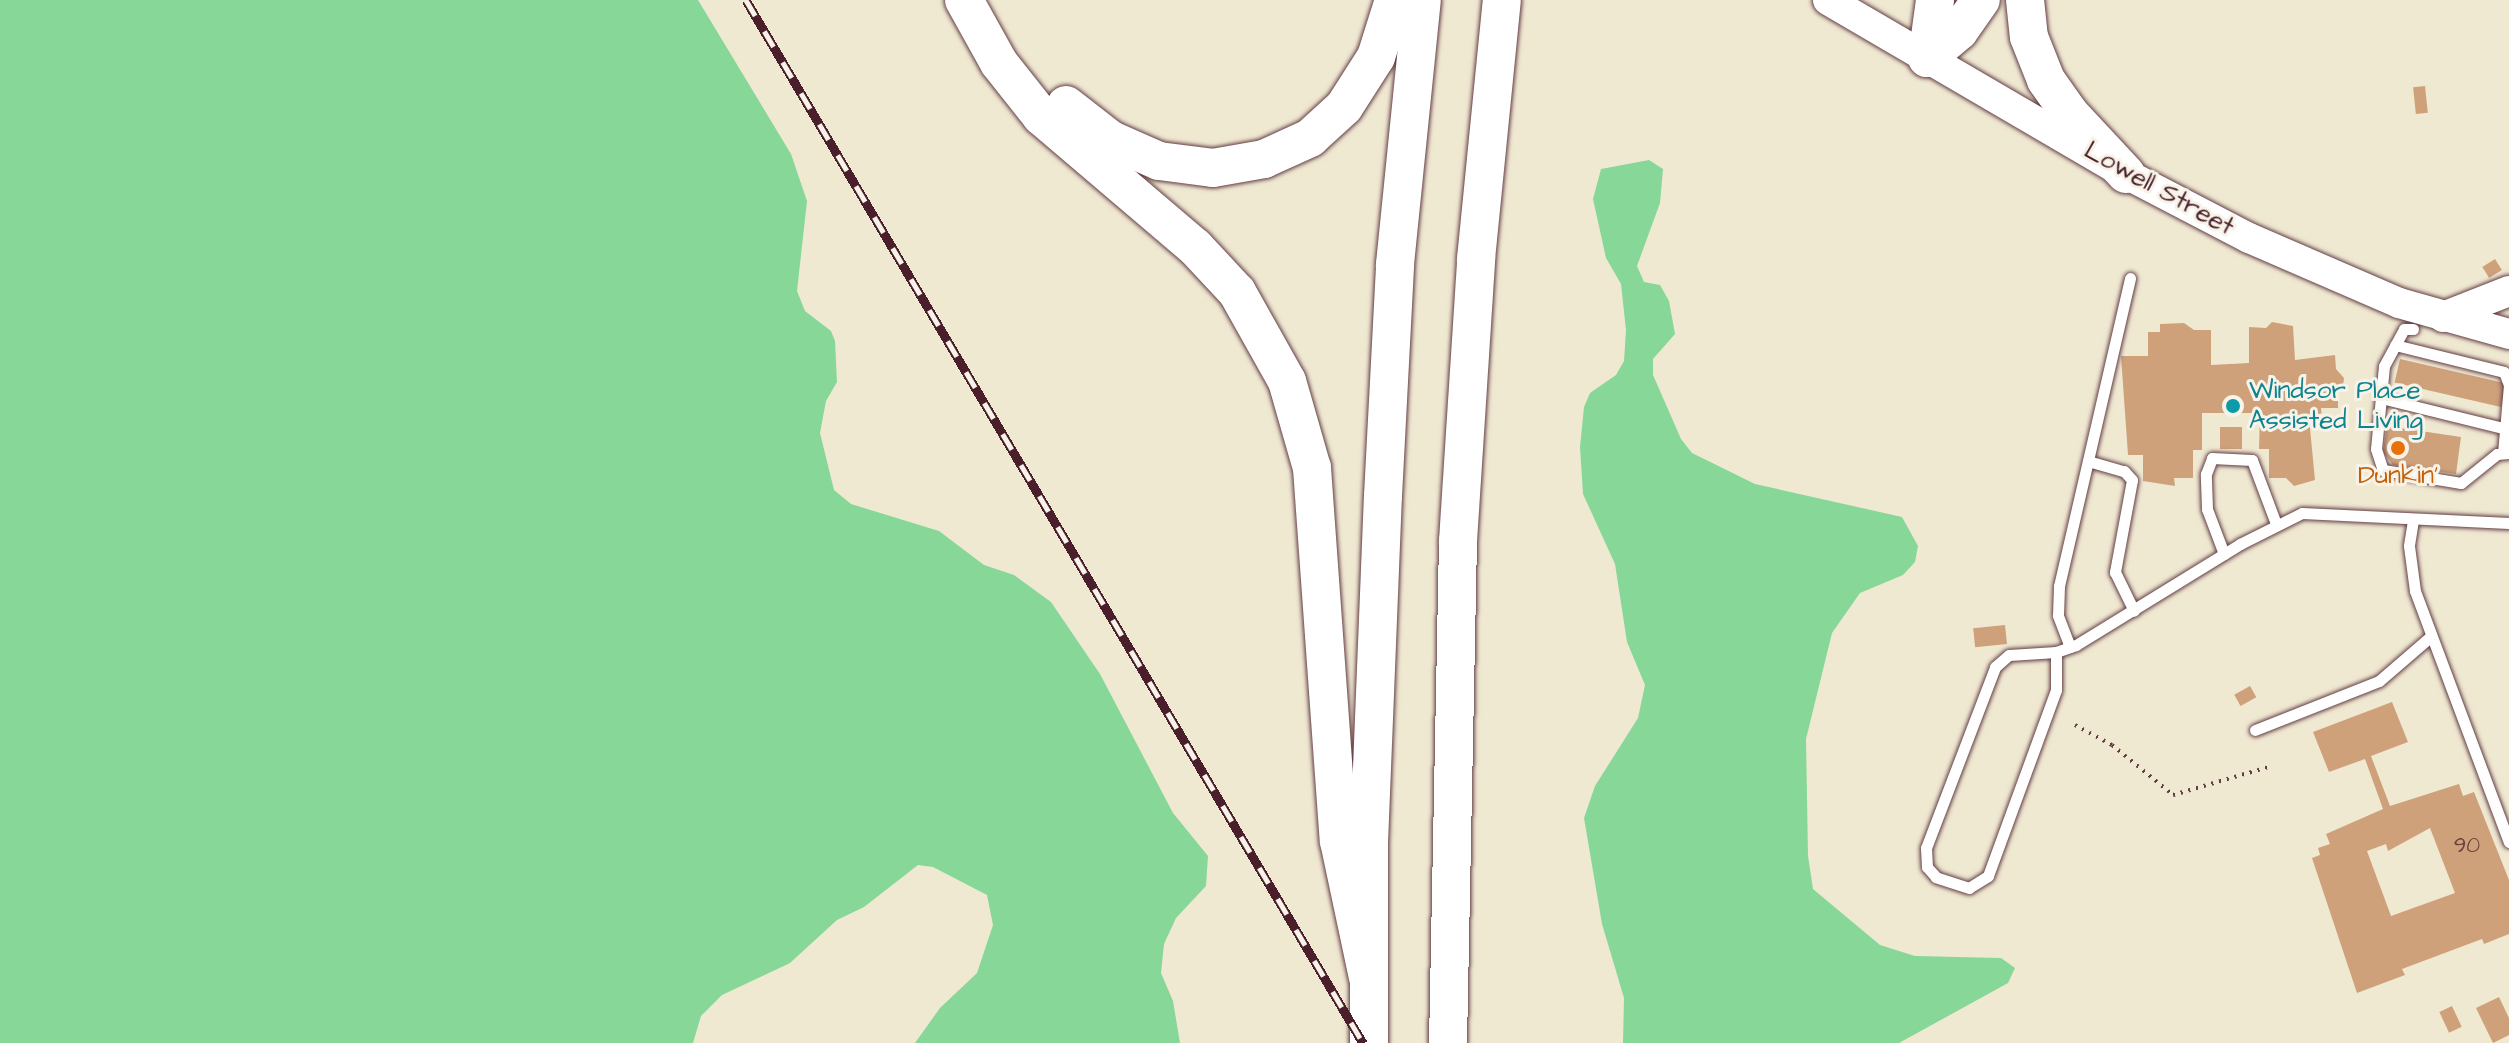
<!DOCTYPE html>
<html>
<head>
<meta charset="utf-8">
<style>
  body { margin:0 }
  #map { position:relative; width:2509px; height:1043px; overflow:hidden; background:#f0e9d2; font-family:"Architects Daughter",sans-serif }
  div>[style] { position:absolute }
  .green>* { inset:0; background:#86d798 }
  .building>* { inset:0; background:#cea17b; transform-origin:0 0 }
  .path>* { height:4px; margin-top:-2px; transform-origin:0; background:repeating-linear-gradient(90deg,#633d44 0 2px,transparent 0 8px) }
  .roads { filter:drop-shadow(0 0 2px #633d44) drop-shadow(0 0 2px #633d44) }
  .service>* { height:11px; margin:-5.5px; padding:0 5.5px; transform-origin:5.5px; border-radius:5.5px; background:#fff }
  .secondary>* { height:30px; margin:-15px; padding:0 15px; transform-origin:15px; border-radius:15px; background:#fff }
  .motorway>* { height:38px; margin:-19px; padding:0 19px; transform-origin:19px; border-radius:19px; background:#fff }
  .rail>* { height:9px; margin-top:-4.5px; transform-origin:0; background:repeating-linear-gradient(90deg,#f7f3e8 0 18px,#4a1f2b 0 36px); box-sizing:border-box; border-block:2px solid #4a1f2b }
  .dots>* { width:22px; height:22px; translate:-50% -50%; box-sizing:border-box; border:4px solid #f7f3e8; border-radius:50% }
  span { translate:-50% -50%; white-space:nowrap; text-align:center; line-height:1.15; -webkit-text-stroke:6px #f7f3e8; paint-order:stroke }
  .number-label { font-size:22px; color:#6b403f }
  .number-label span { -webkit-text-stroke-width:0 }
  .street-label { font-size:26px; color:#4a1f2b }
  .culture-label { font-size:26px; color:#0d838f }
  .left { translate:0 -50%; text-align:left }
  .food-label { font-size:26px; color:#c56008 }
</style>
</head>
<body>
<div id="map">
  <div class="green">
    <div style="clip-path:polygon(0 0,698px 0,791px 154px,807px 201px,797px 291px,805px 311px,831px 331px,835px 341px,837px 382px,826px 401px,820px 433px,834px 490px,851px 504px,939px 531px,984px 565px,1014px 575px,1051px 602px,1100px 674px,1173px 813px,1208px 856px,1206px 886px,1176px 918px,1164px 944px,1161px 973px,1173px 1001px,1180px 1043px,915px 1043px,940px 1008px,977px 973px,993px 925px,987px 895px,933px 867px,918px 865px,864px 907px,837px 920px,790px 963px,722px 995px,701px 1016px,693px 1043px,0 1043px)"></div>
    <div style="clip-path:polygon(1649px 160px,1663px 169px,1660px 203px,1637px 266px,1644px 282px,1660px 285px,1669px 301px,1675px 334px,1653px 359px,1653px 375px,1681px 439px,1692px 453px,1755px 484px,1902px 517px,1918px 546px,1915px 562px,1903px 575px,1860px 593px,1832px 633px,1806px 739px,1808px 856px,1813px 889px,1880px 945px,1915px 956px,2001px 958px,2015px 968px,2008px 983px,1899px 1043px,1623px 1043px,1624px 998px,1602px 924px,1584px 818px,1595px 786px,1638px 718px,1645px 685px,1627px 642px,1615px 564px,1583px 494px,1580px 447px,1584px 407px,1590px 393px,1616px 375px,1624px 361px,1626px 330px,1621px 284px,1606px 258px,1593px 199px,1601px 169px)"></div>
  </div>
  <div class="building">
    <div style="left:2425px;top:86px;width:27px;height:12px;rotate:84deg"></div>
    <div style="left:2495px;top:259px;width:13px;height:15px;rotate:58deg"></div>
    <div style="clip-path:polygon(2272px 322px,2293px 326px,2295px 360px,2335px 355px,2336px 369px,2344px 378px,2343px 386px,2338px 387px,2338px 408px,2321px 408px,2322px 418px,2309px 418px,2315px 480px,2294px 486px,2286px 478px,2269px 478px,2269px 449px,2259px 449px,2260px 413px,2202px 413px,2202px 450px,2193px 450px,2193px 478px,2174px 478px,2175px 486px,2143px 481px,2143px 455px,2128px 455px,2121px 356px,2148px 356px,2148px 332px,2160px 332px,2160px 324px,2184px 323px,2194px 330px,2211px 330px,2211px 365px,2249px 363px,2249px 327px,2266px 328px)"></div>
    <div style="left:2400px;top:359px;width:109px;height:24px;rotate:13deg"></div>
    <div style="clip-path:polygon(2387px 426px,2461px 437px,2456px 474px,2393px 465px,2383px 452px)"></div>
    <div style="left:2220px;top:427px;width:22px;height:22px"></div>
    <div style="left:2005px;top:625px;width:19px;height:32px;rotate:84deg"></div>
    <div style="left:2250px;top:686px;width:13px;height:18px;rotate:61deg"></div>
    <div style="clip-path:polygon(evenodd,2392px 702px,2408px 742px,2371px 756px,2390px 806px,2459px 784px,2463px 796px,2474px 792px,2509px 880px,2509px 934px,2484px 944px,2482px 939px,2402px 969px,2405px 975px,2357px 993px,2312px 858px,2320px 855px,2318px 848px,2330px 844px,2326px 834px,2383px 809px,2365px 759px,2329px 772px,2313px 732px,2392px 702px,2430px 828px,2455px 893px,2391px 916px,2367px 851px,2386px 844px,2388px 851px,2430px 828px)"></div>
    <div style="clip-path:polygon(2499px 997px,2509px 1018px,2509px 1035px,2493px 1043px,2476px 1008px)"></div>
    <div style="left:2452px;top:1006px;width:23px;height:14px;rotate:65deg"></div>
  </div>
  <div class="path">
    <div style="left:2075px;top:725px;width:42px;rotate:28.4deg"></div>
    <div style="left:2112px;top:745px;width:79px;rotate:39.3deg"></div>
    <div style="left:2173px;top:795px;width:99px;rotate:-16.4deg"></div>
  </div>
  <div class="roads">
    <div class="service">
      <div style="left:2413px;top:329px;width:9px;rotate:180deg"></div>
      <div style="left:2404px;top:329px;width:42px;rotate:118.4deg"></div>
      <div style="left:2384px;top:366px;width:83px;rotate:95.5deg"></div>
      <div style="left:2376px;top:449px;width:22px;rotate:72deg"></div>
      <div style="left:2383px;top:470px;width:79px;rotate:9.5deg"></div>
      <div style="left:2461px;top:483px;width:46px;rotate:-38.9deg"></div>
      <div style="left:2497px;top:454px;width:12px;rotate:-5deg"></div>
      <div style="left:2395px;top:345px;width:112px;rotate:13.9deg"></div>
      <div style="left:2504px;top:372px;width:14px;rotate:69deg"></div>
      <div style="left:2509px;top:385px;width:68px;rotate:95deg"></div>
      <div style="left:2381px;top:398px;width:126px;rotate:13.8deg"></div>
      <div style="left:2088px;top:461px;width:37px;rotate:16deg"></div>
      <div style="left:2124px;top:471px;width:12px;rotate:48deg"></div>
      <div style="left:2132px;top:480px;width:94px;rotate:100.5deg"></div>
      <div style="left:2115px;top:572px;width:43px;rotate:64deg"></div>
      <div style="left:2413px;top:520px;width:26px;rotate:99deg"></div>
      <div style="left:2409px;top:546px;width:45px;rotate:82.4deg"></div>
      <div style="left:2415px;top:591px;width:268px;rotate:69.5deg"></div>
      <div style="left:2224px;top:554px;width:48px;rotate:-110.7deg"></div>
      <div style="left:2207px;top:509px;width:35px;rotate:-92deg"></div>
      <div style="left:2206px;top:474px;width:17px;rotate:-69deg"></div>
      <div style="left:2212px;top:458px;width:40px;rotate:2.9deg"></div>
      <div style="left:2252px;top:460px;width:68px;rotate:69.4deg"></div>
      <div style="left:2070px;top:647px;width:34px;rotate:-111deg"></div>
      <div style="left:2058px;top:615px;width:29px;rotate:-88deg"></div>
      <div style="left:2059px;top:586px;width:316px;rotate:-77deg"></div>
      <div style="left:2056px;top:652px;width:38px;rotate:90deg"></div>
      <div style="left:2056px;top:690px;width:198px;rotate:110.1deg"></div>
      <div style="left:1988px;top:876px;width:22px;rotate:148deg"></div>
      <div style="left:1969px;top:888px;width:35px;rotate:-162deg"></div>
      <div style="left:1936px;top:877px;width:13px;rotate:-132deg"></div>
      <div style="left:1927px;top:867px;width:19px;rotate:-93deg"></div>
      <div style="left:1926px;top:848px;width:194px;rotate:-69.1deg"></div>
      <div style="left:1995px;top:667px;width:18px;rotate:-41deg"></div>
      <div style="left:2009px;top:655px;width:47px;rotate:-3.7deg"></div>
      <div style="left:2056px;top:652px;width:21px;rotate:-19deg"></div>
      <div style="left:2076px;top:645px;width:193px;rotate:-31.6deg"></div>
      <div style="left:2240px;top:544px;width:69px;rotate:-26.6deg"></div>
      <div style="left:2302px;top:513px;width:207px;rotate:2.8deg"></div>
      <div style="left:2255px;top:730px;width:133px;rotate:-21.6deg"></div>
      <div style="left:2379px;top:681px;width:67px;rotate:-40.8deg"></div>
    </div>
    <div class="secondary">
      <div style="left:1828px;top:0;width:345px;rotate:30.3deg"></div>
      <div style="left:2126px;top:174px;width:139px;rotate:27.5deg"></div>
      <div style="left:2249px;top:238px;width:163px;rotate:23.4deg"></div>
      <div style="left:2399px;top:303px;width:114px;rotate:15.7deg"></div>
      <div style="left:2443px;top:317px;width:71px;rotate:-21.5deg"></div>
    </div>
    <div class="motorway">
      <div style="left:964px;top:0;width:72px;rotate:60.9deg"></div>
      <div style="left:999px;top:63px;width:68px;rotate:51.6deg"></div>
      <div style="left:1041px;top:116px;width:202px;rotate:40.4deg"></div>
      <div style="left:1195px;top:247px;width:62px;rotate:47deg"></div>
      <div style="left:1237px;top:292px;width:102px;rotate:60.7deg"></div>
      <div style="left:1287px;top:381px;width:91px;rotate:74deg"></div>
      <div style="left:1312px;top:468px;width:374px;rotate:85.9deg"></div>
      <div style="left:1339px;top:841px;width:140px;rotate:78deg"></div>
      <div style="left:2025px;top:0;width:37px;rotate:84deg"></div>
      <div style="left:2029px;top:37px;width:46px;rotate:68.4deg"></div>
      <div style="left:2046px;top:80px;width:42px;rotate:54.8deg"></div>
      <div style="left:2070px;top:114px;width:82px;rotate:47deg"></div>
      <div style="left:1927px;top:58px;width:42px;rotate:-40.2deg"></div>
      <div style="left:1959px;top:31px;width:38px;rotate:-55deg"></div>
      <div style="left:1927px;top:58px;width:59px;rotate:-82.1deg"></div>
      <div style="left:1066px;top:105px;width:57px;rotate:37.9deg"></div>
      <div style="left:1111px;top:140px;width:52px;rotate:23.6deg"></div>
      <div style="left:1159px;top:161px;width:54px;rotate:7.4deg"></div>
      <div style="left:1213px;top:168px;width:52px;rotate:-10deg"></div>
      <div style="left:1264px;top:159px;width:51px;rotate:-24.5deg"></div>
      <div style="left:1310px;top:138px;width:46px;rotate:-42.4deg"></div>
      <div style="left:1344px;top:107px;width:59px;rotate:-57.4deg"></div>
      <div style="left:1376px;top:57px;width:60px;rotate:-72.5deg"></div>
      <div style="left:1369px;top:1043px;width:200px;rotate:-90deg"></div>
      <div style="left:1369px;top:843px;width:347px;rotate:-87.7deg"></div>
      <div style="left:1383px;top:496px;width:232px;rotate:-87deg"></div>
      <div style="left:1395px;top:264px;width:265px;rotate:-84.2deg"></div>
      <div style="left:1448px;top:1043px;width:502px;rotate:-88.86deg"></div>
      <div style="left:1458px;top:541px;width:283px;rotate:-86.3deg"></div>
      <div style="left:1476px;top:259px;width:260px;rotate:-84.3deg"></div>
    </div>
  </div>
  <div class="rail">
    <div style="left:746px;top:0;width:1212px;rotate:59.39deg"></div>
  </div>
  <div class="dots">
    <div style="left:2233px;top:406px;background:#0f9aa8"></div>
    <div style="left:2398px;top:448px;background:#e8710a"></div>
  </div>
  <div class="number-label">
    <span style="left:2467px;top:846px">90</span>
  </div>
  <div class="street-label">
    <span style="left:2159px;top:189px;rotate:29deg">Lowell Street</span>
  </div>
  <div class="culture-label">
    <span class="left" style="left:2249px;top:406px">Windsor Place<br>Assisted Living</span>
  </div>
  <div class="food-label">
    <span style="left:2398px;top:476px">Dunkin'</span>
  </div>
</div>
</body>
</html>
